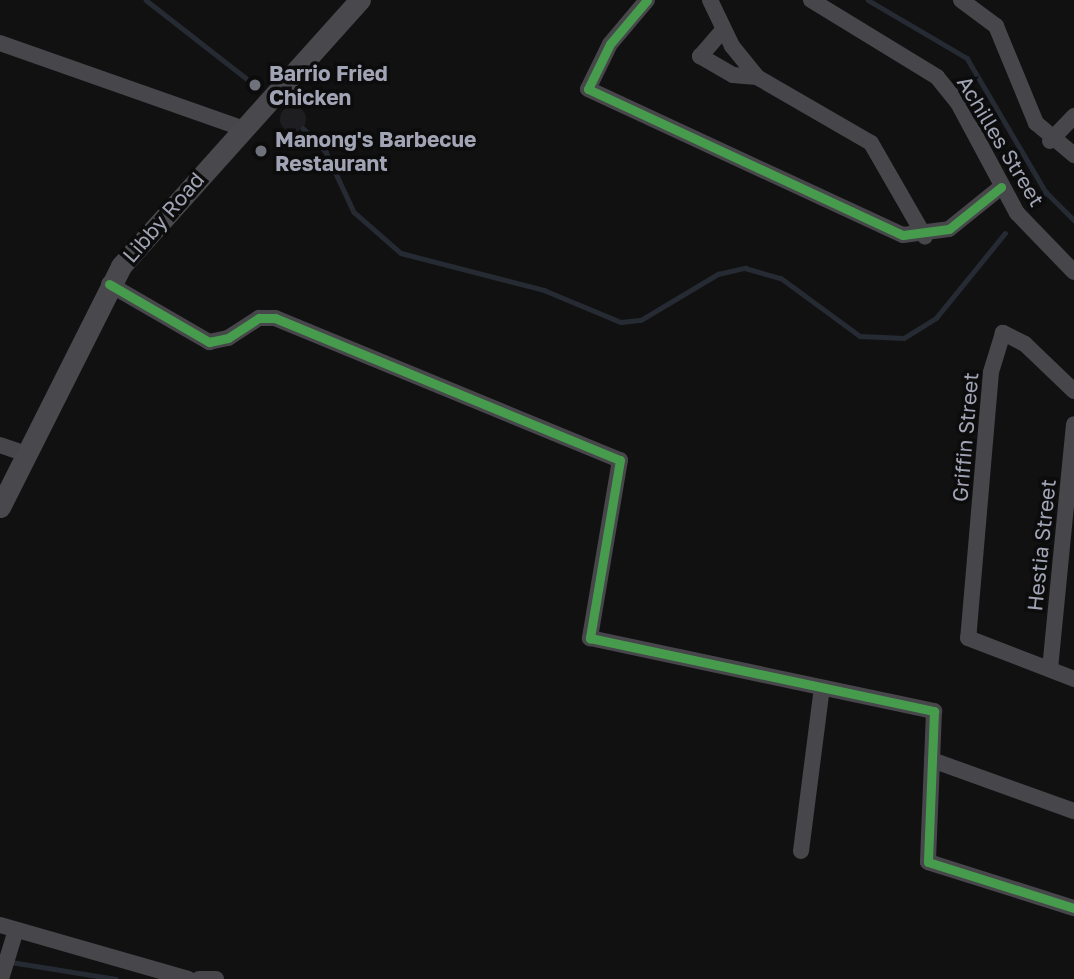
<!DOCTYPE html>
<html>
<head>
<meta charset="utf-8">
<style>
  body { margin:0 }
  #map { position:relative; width:1074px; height:979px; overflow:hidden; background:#111112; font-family:"Golos Text",sans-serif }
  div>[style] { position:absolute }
  .built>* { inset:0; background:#1e1e20 }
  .round { border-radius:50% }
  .stream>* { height:4.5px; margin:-2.25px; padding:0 2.25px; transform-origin:2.25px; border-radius:2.25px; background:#252a33 }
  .minor>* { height:16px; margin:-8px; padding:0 8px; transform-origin:8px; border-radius:8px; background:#46464b }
  .major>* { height:21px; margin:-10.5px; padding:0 10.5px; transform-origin:10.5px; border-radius:10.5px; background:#48484d }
  .cycleway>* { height:9px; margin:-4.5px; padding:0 4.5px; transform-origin:4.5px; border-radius:4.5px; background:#469c4c }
  .dots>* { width:19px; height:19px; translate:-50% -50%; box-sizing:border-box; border:4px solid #0c0c0d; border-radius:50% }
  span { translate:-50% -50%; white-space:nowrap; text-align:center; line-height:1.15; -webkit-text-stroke:7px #0c0c0d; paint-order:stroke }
  .poi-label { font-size:21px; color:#a1a4b4; font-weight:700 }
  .left { translate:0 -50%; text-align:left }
  .street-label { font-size:21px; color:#a1a4b4 }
</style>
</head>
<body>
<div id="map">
  <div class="built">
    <div class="round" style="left:280px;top:106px;width:26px;height:26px"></div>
  </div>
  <div class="stream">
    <div style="left:146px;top:0;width:128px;rotate:38deg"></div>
    <div style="left:868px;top:0;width:115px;rotate:30.4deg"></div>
    <div style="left:967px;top:58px;width:156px;rotate:59.5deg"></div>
    <div style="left:1046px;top:192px;width:40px;rotate:45deg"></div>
    <div style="left:303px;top:128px;width:33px;rotate:46deg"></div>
    <div style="left:326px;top:152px;width:66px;rotate:65deg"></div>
    <div style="left:354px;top:212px;width:62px;rotate:41.1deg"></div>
    <div style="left:401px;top:253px;width:148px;rotate:14.5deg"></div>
    <div style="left:544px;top:290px;width:83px;rotate:22.6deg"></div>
    <div style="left:621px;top:322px;width:20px;rotate:-6deg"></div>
    <div style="left:641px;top:320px;width:90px;rotate:-30.9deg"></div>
    <div style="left:718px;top:274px;width:28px;rotate:-13deg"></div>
    <div style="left:745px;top:268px;width:37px;rotate:16deg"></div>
    <div style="left:781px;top:278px;width:98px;rotate:36.3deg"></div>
    <div style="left:860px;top:336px;width:44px;rotate:2.6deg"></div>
    <div style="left:904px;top:338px;width:38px;rotate:-32deg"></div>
    <div style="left:936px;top:318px;width:109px;rotate:-50.9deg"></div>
    <div style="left:1034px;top:204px;width:17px;rotate:-45deg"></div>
    <div style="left:11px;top:962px;width:106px;rotate:9.2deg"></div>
  </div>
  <div class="minor">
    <div style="left:647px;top:0;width:57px;rotate:130.1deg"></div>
    <div style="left:610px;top:44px;width:50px;rotate:116.1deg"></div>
    <div style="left:588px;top:89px;width:347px;rotate:24.9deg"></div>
    <div style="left:903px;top:235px;width:46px;rotate:-7.4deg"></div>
    <div style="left:949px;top:229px;width:67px;rotate:-38.9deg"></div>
    <div style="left:710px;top:0;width:51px;rotate:64.4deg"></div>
    <div style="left:732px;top:46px;width:40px;rotate:51deg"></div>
    <div style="left:757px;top:77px;width:132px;rotate:30.1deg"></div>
    <div style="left:871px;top:143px;width:108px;rotate:60.1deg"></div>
    <div style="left:811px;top:0;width:148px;rotate:31.4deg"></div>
    <div style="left:937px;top:77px;width:33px;rotate:51deg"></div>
    <div style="left:958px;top:103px;width:125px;rotate:61.8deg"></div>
    <div style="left:1017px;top:213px;width:82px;rotate:46deg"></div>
    <div style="left:961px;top:0;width:44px;rotate:36.6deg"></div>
    <div style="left:996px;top:26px;width:105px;rotate:67.6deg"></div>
    <div style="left:1036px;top:123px;width:50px;rotate:40.1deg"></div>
    <div style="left:723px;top:30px;width:35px;rotate:131deg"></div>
    <div style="left:700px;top:56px;width:38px;rotate:30deg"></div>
    <div style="left:733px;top:75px;width:24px;rotate:5deg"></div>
    <div style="left:0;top:43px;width:256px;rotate:19.4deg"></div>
    <div style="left:1050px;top:141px;width:35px;rotate:-46deg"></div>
    <div style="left:109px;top:284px;width:116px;rotate:30.1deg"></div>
    <div style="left:209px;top:342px;width:19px;rotate:-12deg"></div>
    <div style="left:228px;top:338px;width:37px;rotate:-33deg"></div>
    <div style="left:259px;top:318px;width:16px"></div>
    <div style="left:275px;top:318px;width:373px;rotate:22.4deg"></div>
    <div style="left:620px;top:460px;width:181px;rotate:99.6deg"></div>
    <div style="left:590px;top:638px;width:352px;rotate:12deg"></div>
    <div style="left:934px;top:711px;width:151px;rotate:92.3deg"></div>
    <div style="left:928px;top:862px;width:153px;rotate:17.5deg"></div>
    <div style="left:1074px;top:391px;width:68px;rotate:-136.2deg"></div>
    <div style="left:1025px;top:344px;width:25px;rotate:-153deg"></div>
    <div style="left:1003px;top:333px;width:41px;rotate:107.1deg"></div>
    <div style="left:991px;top:372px;width:267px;rotate:94.9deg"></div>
    <div style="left:968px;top:638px;width:114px;rotate:21.1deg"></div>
    <div style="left:0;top:445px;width:28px;rotate:19deg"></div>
    <div style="left:1050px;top:669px;width:246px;rotate:-84.4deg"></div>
    <div style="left:932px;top:760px;width:151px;rotate:19.8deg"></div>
    <div style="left:801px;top:851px;width:164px;rotate:-82.7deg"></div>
    <div style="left:0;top:925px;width:196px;rotate:16deg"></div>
    <div style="left:1px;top:979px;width:51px;rotate:-73deg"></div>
    <div style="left:199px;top:979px;width:17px"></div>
  </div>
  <div class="major">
    <div style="left:0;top:507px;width:270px;rotate:-63.3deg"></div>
    <div style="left:121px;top:266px;width:358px;rotate:-48.1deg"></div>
  </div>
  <div class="cycleway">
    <div style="left:647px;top:0;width:57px;rotate:130.1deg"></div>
    <div style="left:610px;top:44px;width:50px;rotate:116.1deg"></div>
    <div style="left:588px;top:89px;width:347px;rotate:24.9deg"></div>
    <div style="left:903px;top:235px;width:46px;rotate:-7.4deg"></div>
    <div style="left:949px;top:229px;width:67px;rotate:-38.9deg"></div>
    <div style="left:109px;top:284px;width:116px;rotate:30.1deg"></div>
    <div style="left:209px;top:342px;width:19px;rotate:-12deg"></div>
    <div style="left:228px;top:338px;width:37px;rotate:-33deg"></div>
    <div style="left:259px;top:318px;width:16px"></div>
    <div style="left:275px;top:318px;width:373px;rotate:22.4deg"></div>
    <div style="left:620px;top:460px;width:181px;rotate:99.6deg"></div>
    <div style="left:590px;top:638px;width:352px;rotate:12deg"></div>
    <div style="left:934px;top:711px;width:151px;rotate:92.3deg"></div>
    <div style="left:928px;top:862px;width:153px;rotate:17.5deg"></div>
  </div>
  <div class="dots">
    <div style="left:255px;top:85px;background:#6f717b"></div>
    <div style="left:261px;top:151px;background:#6f717b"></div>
  </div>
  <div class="poi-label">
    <span class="left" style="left:269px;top:85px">Barrio Fried<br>Chicken</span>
    <span class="left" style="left:275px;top:151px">Manong's Barbecue<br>Restaurant</span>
  </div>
  <div class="street-label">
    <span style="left:1001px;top:141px;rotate:59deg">Achilles Street</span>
    <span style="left:163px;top:217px;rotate:-49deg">Libby Road</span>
    <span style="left:965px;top:437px;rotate:-85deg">Griffin Street</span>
    <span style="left:1041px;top:545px;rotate:-84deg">Hestia Street</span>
  </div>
</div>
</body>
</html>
